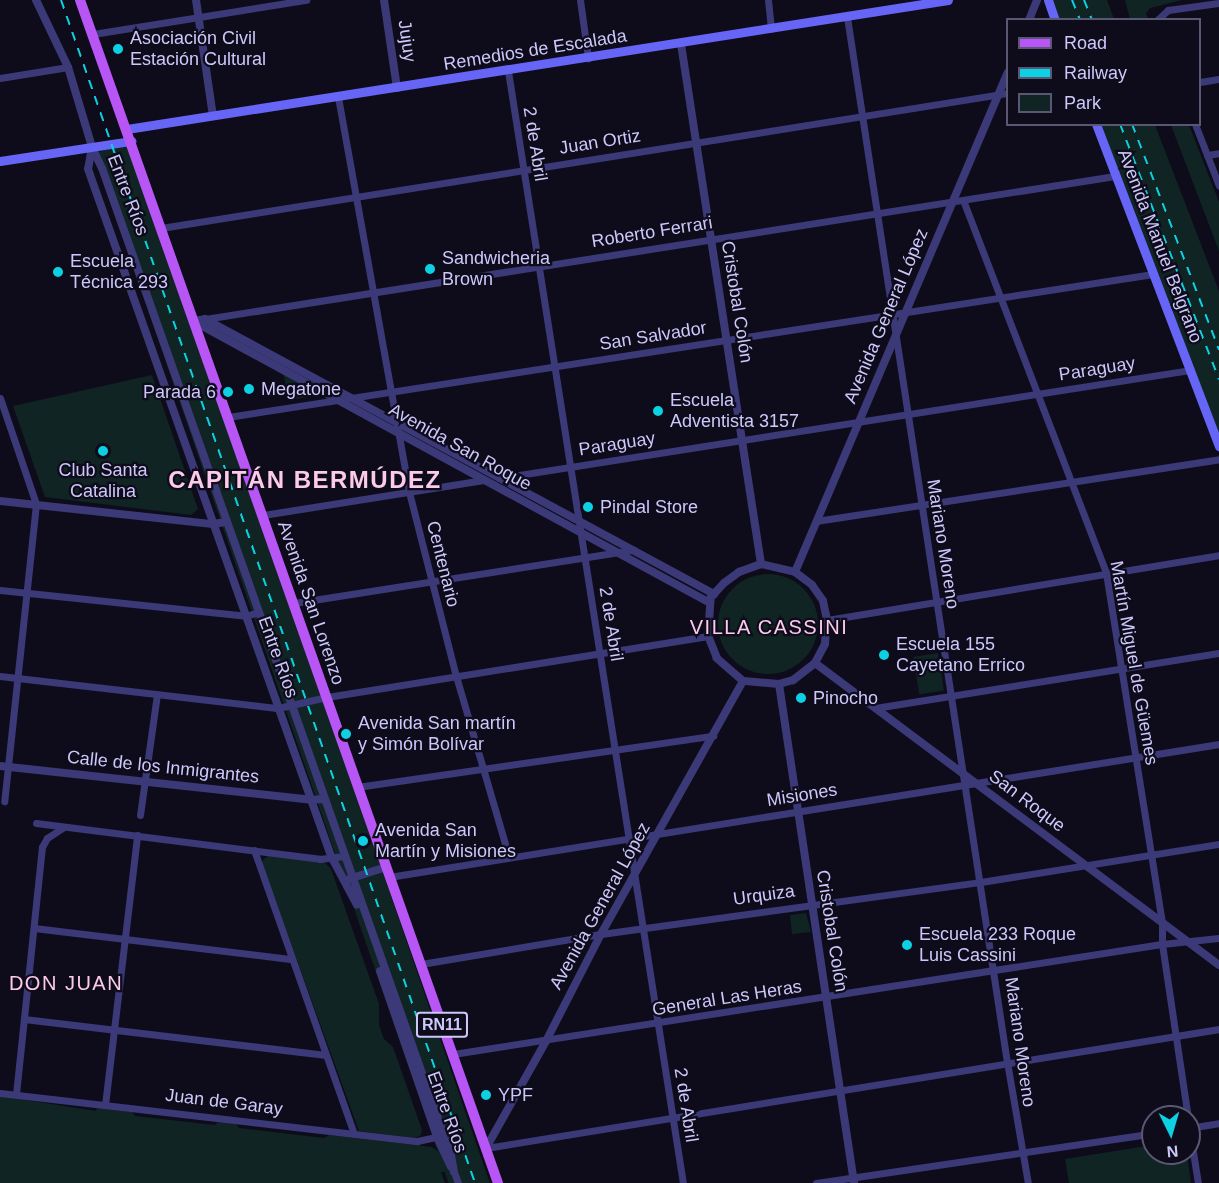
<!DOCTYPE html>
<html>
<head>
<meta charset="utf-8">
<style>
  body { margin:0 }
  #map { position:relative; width:1219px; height:1183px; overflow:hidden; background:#0e0c1a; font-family:Arial,sans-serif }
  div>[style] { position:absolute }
  .green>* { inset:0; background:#0f2423; transform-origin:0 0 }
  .round { border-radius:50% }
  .minor>* { height:7px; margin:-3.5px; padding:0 3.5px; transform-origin:3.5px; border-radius:3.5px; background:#3b3977 }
  .tertiary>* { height:8px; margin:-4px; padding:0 4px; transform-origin:4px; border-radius:4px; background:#3b3977 }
  .secondary>* { height:9px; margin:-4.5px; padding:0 4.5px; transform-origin:4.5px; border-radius:4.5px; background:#6665f6 }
  .primary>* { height:10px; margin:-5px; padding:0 5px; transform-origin:5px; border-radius:5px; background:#b756f5 }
  .rail>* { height:2px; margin-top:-1px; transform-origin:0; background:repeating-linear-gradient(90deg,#0dd1e3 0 9px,transparent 0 17px) }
  .dots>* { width:16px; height:16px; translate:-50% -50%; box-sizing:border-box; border:3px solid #0e0c1a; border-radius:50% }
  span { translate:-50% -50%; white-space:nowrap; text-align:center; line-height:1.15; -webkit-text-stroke:4.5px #0e0c1a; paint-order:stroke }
  .shield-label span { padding:2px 4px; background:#0e0c1a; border:2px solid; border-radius:4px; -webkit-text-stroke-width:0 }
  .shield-label { font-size:16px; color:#cdc8fc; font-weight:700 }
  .poi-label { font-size:18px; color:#cdc8fc }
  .left { translate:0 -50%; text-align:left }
  .right { translate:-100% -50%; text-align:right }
  .street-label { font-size:18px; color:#cdc8fc }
  .neighbourhood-label { font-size:20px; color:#fccaeb; letter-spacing:1.5px }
  .district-label { font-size:24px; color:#fccaeb; font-weight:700; letter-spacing:1.5px }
  .legend { position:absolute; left:1006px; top:18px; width:195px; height:108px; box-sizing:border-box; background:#0e0c1a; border:2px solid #5a5774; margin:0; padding:8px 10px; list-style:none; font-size:18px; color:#cdc8fc }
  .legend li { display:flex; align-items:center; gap:12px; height:30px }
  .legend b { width:30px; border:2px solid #5a5774 }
  .north { position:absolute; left:1141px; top:1105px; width:60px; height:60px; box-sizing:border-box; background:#0e0c1a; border:2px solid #5a5774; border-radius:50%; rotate:175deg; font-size:16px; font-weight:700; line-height:24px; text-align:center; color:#cdc8fc }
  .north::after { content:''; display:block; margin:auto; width:21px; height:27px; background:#0dd1e3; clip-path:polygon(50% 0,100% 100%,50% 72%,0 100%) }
</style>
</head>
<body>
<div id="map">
  <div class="green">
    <div style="clip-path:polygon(1048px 0,1107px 0,1114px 19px,1055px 19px)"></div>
    <div style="clip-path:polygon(1125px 0,1182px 0,1150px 8px,1146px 14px,1149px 20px,1130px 19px)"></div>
    <div style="clip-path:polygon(1096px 125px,1155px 125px,1219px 291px,1219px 446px)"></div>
    <div style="clip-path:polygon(1171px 125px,1189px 125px,1219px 202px,1219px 251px)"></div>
    <div style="left:131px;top:141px;width:1105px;height:39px;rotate:71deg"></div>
    <div style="clip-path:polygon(283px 372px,322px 395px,289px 400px)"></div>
    <div style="clip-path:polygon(152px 375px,198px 509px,191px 515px,45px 497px,13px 406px)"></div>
    <div class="round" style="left:718px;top:574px;width:100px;height:100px"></div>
    <div style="left:938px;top:653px;width:38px;height:25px;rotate:81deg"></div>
    <div style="clip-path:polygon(269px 855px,323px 861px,331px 869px,379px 1004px,379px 1025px,384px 1039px,393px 1047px,422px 1130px,421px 1135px,415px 1138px,359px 1131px,265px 872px,262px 861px)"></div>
    <div style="clip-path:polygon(806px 913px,811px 932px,792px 934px,790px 915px)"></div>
    <div style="clip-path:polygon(0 1096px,96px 1111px,97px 1108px,132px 1112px,135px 1116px,215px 1125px,218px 1122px,236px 1124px,239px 1128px,324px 1138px,329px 1135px,432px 1147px,440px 1153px,447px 1172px,441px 1172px,445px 1183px,0 1183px)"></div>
    <div style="clip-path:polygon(1153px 1145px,1153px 1153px,1187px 1153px,1191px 1183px,1069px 1183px,1065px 1159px)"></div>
  </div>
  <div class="minor">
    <div style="left:580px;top:0;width:59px;rotate:82.1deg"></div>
    <div style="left:768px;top:0;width:29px;rotate:84deg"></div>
    <div style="left:847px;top:17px;width:1057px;rotate:81.3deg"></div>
    <div style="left:1007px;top:1062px;width:123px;rotate:80.2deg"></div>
    <div style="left:1157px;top:20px;width:15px;rotate:-42deg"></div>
    <div style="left:1168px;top:10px;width:51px;rotate:-7.8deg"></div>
    <div style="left:93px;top:34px;width:216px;rotate:-9.1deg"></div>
    <div style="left:508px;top:71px;width:1126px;rotate:81.06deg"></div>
    <div style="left:0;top:78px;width:69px;rotate:-9.2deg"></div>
    <div style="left:1200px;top:82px;width:19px;rotate:-9deg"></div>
    <div style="left:338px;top:97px;width:401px;rotate:79.8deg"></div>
    <div style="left:409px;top:492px;width:190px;rotate:75.7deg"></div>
    <div style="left:456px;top:676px;width:189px;rotate:73.7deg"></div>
    <div style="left:1195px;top:124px;width:66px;rotate:68.8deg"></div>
    <div style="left:1207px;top:155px;width:12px;rotate:-9deg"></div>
    <div style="left:963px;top:200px;width:399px;rotate:69deg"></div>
    <div style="left:1106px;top:573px;width:353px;rotate:80.9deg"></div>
    <div style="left:1162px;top:922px;width:22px;rotate:90deg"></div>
    <div style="left:1162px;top:944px;width:175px;rotate:81.5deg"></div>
    <div style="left:161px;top:228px;width:858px;rotate:-9.06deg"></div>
    <div style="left:205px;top:319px;width:921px;rotate:-8.93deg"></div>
    <div style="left:0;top:398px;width:112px;rotate:71.2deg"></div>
    <div style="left:36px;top:504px;width:299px;rotate:96.1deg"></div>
    <div style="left:228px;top:417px;width:936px;rotate:-8.79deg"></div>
    <div style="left:499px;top:478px;width:699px;rotate:-8.88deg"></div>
    <div style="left:263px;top:515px;width:225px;rotate:-9deg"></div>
    <div style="left:816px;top:521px;width:408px;rotate:-8.7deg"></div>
    <div style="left:0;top:590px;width:247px;rotate:6deg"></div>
    <div style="left:246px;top:616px;width:13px;rotate:-18deg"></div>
    <div style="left:294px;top:603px;width:344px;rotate:-8.9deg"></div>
    <div style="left:827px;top:620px;width:397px;rotate:-9.4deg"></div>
    <div style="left:0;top:676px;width:280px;rotate:6.6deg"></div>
    <div style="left:278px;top:708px;width:50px;rotate:-12.7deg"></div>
    <div style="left:327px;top:697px;width:386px;rotate:-9.1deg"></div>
    <div style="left:875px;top:708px;width:348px;rotate:-9.1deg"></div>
    <div style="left:357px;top:787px;width:360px;rotate:-8.2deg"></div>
    <div style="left:140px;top:815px;width:122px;rotate:-82deg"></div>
    <div style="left:36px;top:823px;width:286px;rotate:7.2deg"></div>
    <div style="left:320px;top:859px;width:24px;rotate:-7deg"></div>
    <div style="left:254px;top:850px;width:301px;rotate:70.6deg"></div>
    <div style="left:389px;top:877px;width:841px;rotate:-9.1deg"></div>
    <div style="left:34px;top:928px;width:258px;rotate:6.9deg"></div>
    <div style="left:421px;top:964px;width:182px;rotate:-9.5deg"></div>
    <div style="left:601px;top:934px;width:384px;rotate:-7.8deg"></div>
    <div style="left:981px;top:882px;width:241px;rotate:-9.1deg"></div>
    <div style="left:24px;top:1019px;width:302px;rotate:6.8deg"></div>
    <div style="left:453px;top:1054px;width:717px;rotate:-8.82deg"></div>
    <div style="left:1162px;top:944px;width:57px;rotate:-6deg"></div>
    <div style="left:0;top:1093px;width:420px;rotate:6.6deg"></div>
    <div style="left:417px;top:1141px;width:25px;rotate:-12deg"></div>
    <div style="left:16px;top:1094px;width:248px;rotate:-84deg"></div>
    <div style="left:42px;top:847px;width:10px;rotate:-61deg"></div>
    <div style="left:47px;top:838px;width:20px;rotate:-33deg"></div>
    <div style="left:105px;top:1105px;width:272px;rotate:-83.2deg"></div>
    <div style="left:1189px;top:1127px;width:57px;rotate:80.9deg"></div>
    <div style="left:1189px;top:1128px;width:30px;rotate:-9deg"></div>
    <div style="left:486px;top:1148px;width:743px;rotate:-9.22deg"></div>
    <div style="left:454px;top:1172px;width:12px;rotate:70deg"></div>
    <div style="left:816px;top:1183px;width:341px;rotate:-8.4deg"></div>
  </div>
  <div class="tertiary">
    <div style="left:36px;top:0;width:74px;rotate:64.5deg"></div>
    <div style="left:68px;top:67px;width:84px;rotate:73.3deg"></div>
    <div style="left:92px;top:147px;width:23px;rotate:65deg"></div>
    <div style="left:102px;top:168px;width:1047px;rotate:70.53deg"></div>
    <div style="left:451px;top:1155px;width:17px;rotate:80deg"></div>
    <div style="left:196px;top:0;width:117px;rotate:81.7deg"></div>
    <div style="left:384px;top:0;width:89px;rotate:81.6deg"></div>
    <div style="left:1029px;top:20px;width:22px;rotate:-68deg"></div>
    <div style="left:681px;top:44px;width:526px;rotate:81.25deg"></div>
    <div style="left:92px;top:147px;width:22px;rotate:100deg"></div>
    <div style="left:88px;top:169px;width:729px;rotate:70.52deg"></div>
    <div style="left:331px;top:856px;width:55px;rotate:62deg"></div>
    <div style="left:193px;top:321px;width:12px;rotate:-9deg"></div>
    <div style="left:205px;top:319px;width:579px;rotate:28.38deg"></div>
    <div style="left:193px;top:321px;width:589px;rotate:28.61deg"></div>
    <div style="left:0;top:501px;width:214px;rotate:6.2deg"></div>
    <div style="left:213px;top:524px;width:13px;rotate:-9deg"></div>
    <div style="left:761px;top:564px;width:35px;rotate:13deg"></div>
    <div style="left:795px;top:572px;width:21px;rotate:37deg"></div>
    <div style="left:812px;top:585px;width:19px;rotate:55deg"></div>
    <div style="left:823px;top:601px;width:19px;rotate:78deg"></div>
    <div style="left:827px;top:620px;width:24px;rotate:95deg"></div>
    <div style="left:825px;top:644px;width:21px;rotate:118deg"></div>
    <div style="left:815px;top:663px;width:28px;rotate:142deg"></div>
    <div style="left:793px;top:680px;width:15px;rotate:164deg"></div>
    <div style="left:779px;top:684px;width:36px;rotate:-175deg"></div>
    <div style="left:743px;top:681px;width:35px;rotate:-139deg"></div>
    <div style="left:717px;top:658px;width:24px;rotate:-112deg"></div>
    <div style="left:708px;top:636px;width:39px;rotate:-86deg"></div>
    <div style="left:711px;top:597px;width:19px;rotate:-47deg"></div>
    <div style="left:724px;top:583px;width:19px;rotate:-36deg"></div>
    <div style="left:739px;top:572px;width:23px;rotate:-20deg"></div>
    <div style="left:795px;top:572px;width:543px;rotate:-66.93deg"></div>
    <div style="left:815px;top:663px;width:504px;rotate:36.78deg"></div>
    <div style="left:779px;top:684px;width:505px;rotate:81.45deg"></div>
    <div style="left:0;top:766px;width:313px;rotate:6.2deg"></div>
    <div style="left:311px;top:800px;width:12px;rotate:-5deg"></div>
    <div style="left:349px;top:879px;width:39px;rotate:-18deg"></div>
    <div style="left:380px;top:971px;width:176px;rotate:71deg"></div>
    <div style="left:437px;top:1137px;width:33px;rotate:65deg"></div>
    <div style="left:486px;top:1148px;width:123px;rotate:-60.7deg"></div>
    <div style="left:546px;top:1041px;width:120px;rotate:-62.8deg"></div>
    <div style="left:601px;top:934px;width:290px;rotate:-60.7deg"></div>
  </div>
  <div class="secondary">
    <div style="left:1048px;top:0;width:21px;rotate:71deg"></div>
    <div style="left:1096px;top:124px;width:345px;rotate:69.1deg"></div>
    <div style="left:127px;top:129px;width:831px;rotate:-8.93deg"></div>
    <div style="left:0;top:161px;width:133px;rotate:-8.7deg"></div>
  </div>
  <div class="primary">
    <div style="left:80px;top:0;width:1255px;rotate:70.54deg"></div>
  </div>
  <div class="rail">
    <div style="left:61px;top:0;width:1253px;rotate:70.71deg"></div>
    <div style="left:1072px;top:0;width:22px;rotate:68deg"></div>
    <div style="left:1084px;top:0;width:22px;rotate:68deg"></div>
    <div style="left:1120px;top:124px;width:274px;rotate:68.8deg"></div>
    <div style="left:1132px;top:124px;width:242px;rotate:68.9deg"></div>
  </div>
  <div class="dots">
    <div style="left:118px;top:49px;background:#0dd1e3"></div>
    <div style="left:430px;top:269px;background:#0dd1e3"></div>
    <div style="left:58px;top:272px;background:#0dd1e3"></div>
    <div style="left:249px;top:389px;background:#0dd1e3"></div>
    <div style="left:228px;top:392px;background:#0dd1e3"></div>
    <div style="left:658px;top:411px;background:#0dd1e3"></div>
    <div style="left:103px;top:451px;background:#0dd1e3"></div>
    <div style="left:588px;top:507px;background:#0dd1e3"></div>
    <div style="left:884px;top:655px;background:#0dd1e3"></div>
    <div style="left:801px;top:698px;background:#0dd1e3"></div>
    <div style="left:346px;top:734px;background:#0dd1e3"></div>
    <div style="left:363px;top:841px;background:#0dd1e3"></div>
    <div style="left:907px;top:945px;background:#0dd1e3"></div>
    <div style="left:486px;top:1095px;background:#0dd1e3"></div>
  </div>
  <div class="shield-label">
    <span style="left:442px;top:1025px">RN11</span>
  </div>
  <div class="poi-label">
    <span class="left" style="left:130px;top:49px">Asociación Civil<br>Estación Cultural</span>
    <span class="left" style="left:442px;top:269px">Sandwicheria<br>Brown</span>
    <span class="left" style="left:70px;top:272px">Escuela<br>Técnica 293</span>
    <span class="left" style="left:261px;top:389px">Megatone</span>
    <span class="right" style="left:216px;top:392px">Parada 6</span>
    <span class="left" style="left:670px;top:411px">Escuela<br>Adventista 3157</span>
    <span style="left:103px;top:481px">Club Santa<br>Catalina</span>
    <span class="left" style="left:600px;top:507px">Pindal Store</span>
    <span class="left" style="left:896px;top:655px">Escuela 155<br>Cayetano Errico</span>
    <span class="left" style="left:813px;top:698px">Pinocho</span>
    <span class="left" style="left:358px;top:734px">Avenida San martín<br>y Simón Bolívar</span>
    <span class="left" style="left:375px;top:841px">Avenida San<br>Martín y Misiones</span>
    <span class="left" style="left:919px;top:945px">Escuela 233 Roque<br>Luis Cassini</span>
    <span class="left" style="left:498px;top:1095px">YPF</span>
  </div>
  <div class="street-label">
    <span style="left:407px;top:41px;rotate:82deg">Jujuy</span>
    <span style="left:535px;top:50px;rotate:-9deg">Remedios de Escalada</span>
    <span style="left:600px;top:142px;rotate:-9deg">Juan Ortiz</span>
    <span style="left:535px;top:144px;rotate:81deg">2 de Abril</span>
    <span style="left:128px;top:195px;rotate:69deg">Entre Ríos</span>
    <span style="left:652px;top:232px;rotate:-9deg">Roberto Ferrari</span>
    <span style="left:1160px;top:246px;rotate:69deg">Avenida Manuel Belgrano</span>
    <span style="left:737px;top:302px;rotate:81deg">Cristobal Colón</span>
    <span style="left:886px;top:316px;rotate:-67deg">Avenida General López</span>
    <span style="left:653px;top:336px;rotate:-9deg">San Salvador</span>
    <span style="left:1097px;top:369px;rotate:-9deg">Paraguay</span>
    <span style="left:617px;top:444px;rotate:-9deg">Paraguay</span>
    <span style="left:460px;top:447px;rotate:29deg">Avenida San Roque</span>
    <span style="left:943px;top:544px;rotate:81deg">Mariano Moreno</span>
    <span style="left:443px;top:564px;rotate:76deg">Centenario</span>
    <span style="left:311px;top:603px;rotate:71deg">Avenida San Lorenzo</span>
    <span style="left:611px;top:624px;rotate:81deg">2 de Abril</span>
    <span style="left:278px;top:657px;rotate:70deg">Entre Ríos</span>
    <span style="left:1134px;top:663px;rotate:80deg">Martín Miguel de Güemes</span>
    <span style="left:163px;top:767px;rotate:6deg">Calle de los Inmigrantes</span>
    <span style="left:802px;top:795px;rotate:-9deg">Misiones</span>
    <span style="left:1027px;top:801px;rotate:37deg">San Roque</span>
    <span style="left:764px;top:895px;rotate:-8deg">Urquiza</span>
    <span style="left:600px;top:906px;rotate:-61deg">Avenida General López</span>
    <span style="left:832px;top:931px;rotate:81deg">Cristobal Colón</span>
    <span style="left:727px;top:998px;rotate:-9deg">General Las Heras</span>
    <span style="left:1020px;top:1042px;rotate:82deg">Mariano Moreno</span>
    <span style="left:224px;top:1102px;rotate:7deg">Juan de Garay</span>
    <span style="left:686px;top:1105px;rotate:81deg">2 de Abril</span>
    <span style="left:447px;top:1112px;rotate:70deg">Entre Ríos</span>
  </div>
  <div class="neighbourhood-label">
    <span style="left:769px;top:627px">VILLA CASSINI</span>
    <span style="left:66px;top:983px">DON JUAN</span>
  </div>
  <div class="district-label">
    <span style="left:305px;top:480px">CAPITÁN BERMÚDEZ</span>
  </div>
  <ul class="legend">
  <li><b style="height:8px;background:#b756f5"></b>Road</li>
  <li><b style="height:8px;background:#0dd1e3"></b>Railway</li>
  <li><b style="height:16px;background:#0f2423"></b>Park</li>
  </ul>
  <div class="north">N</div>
</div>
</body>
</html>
